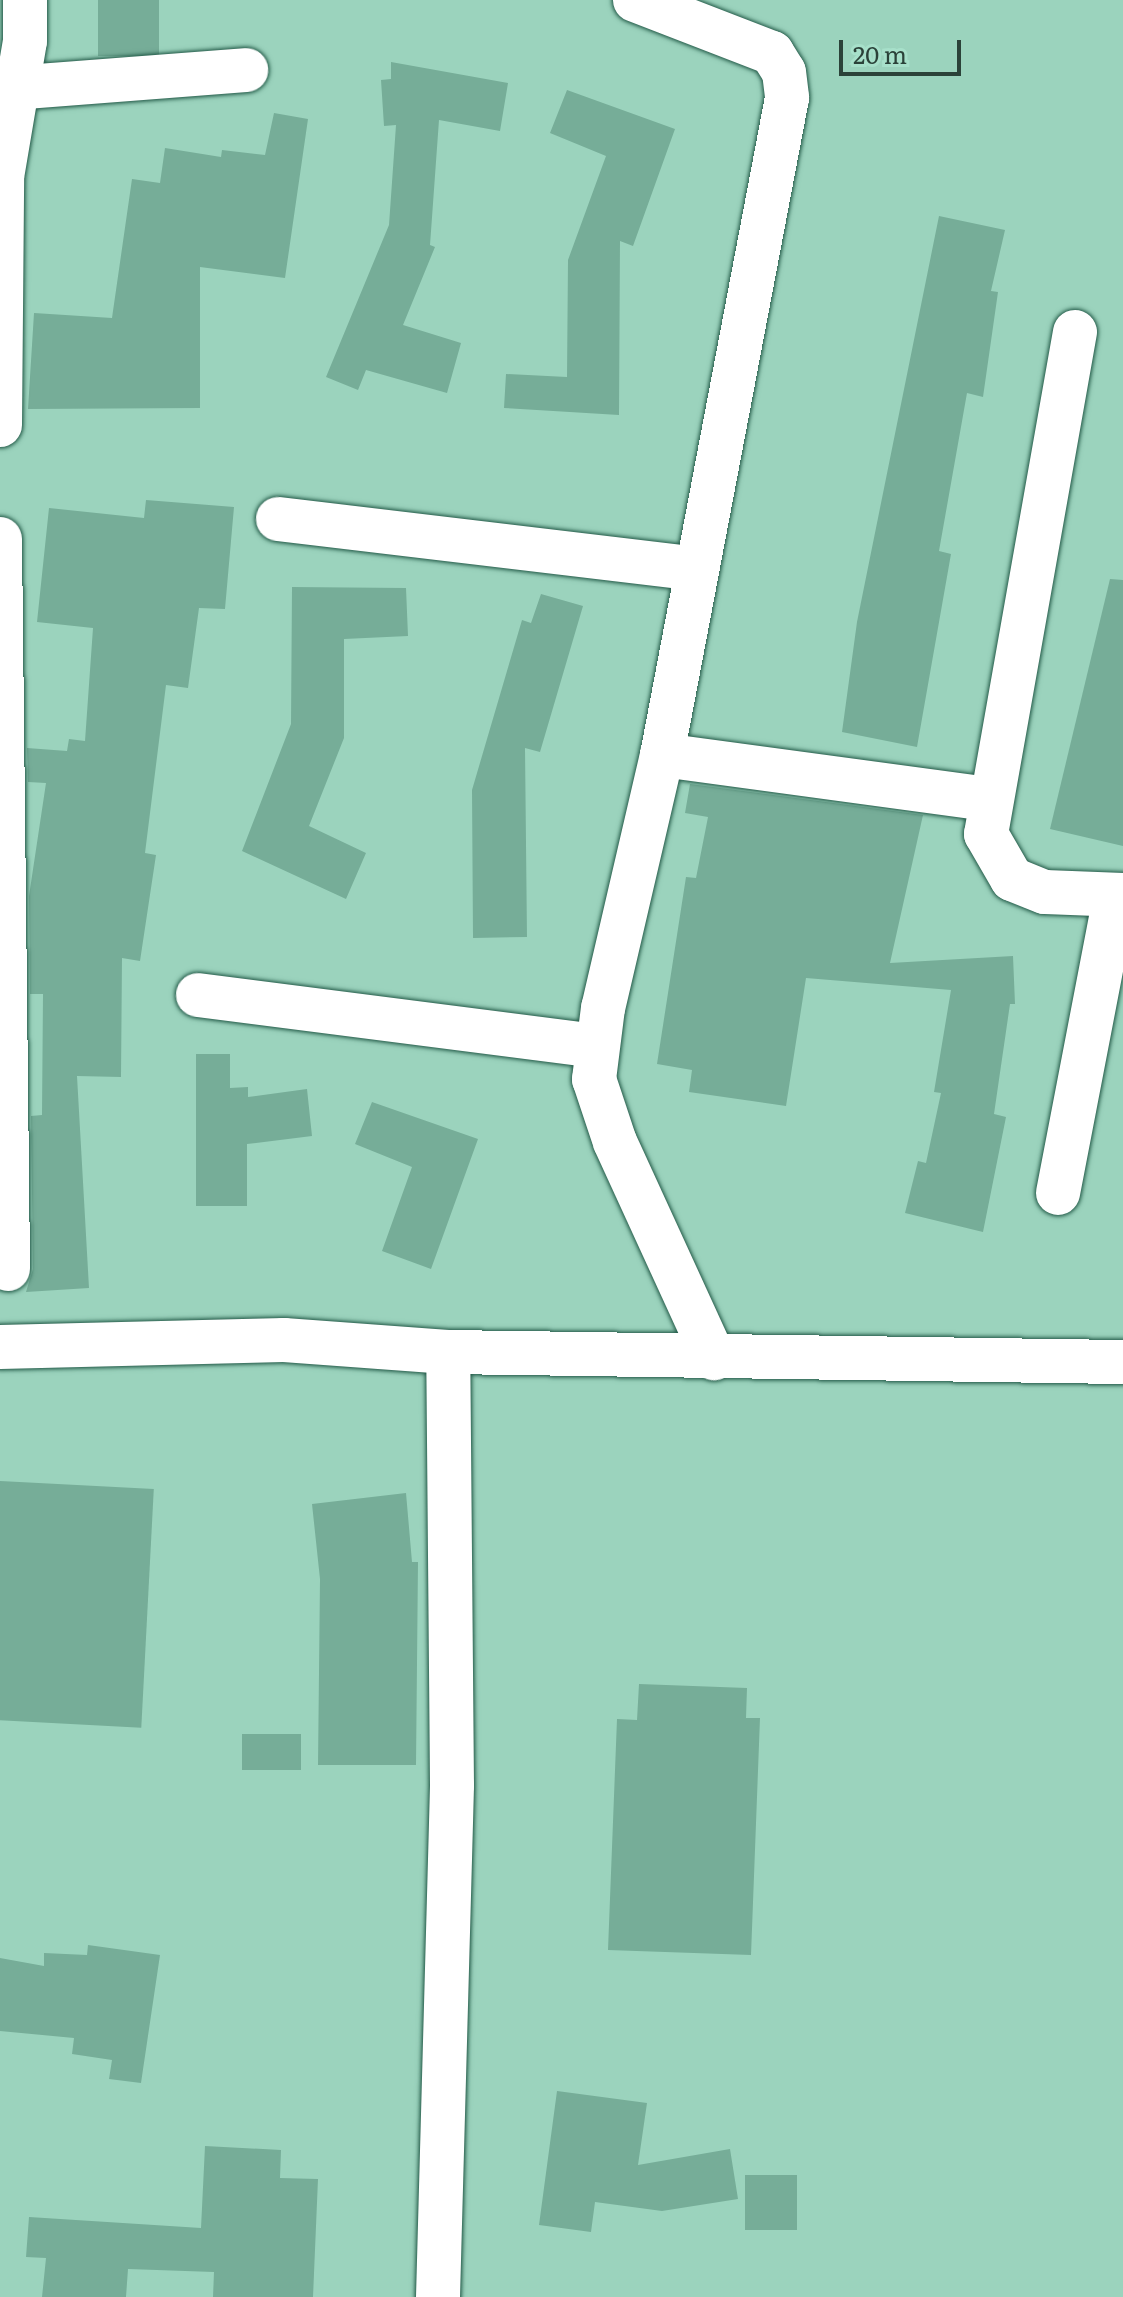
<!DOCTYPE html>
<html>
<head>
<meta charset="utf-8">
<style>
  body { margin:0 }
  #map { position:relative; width:1123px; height:2297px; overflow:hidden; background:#9bd3bd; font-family:Literata,serif }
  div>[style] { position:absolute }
  .building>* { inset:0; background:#76ad98; transform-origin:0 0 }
  .roads { filter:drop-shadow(0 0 2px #235a48) drop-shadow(0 0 2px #235a48) }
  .minor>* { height:44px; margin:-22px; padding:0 22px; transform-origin:22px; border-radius:22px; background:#fff }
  span { translate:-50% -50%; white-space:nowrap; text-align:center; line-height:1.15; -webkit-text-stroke:7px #a7e0ca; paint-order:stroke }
  .scale { position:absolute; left:839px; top:40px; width:122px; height:36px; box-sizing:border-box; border:4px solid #2b4239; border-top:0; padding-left:10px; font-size:24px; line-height:28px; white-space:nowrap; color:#2b4239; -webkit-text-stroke:6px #a7e0ca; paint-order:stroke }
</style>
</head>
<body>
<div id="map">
  <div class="building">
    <div style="left:98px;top:0;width:61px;height:56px"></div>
    <div style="clip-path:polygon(391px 62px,508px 83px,500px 131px,439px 120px,430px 245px,435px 247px,403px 325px,461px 343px,447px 393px,366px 370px,358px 390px,326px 377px,389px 225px,396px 125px,384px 126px,381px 80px,391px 79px)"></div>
    <div style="clip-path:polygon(567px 90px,675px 129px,633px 246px,620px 241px,619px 415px,504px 408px,506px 374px,567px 377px,568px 260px,606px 156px,550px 133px)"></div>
    <div style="clip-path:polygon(274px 113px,308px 119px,285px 278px,200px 267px,200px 408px,28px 409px,34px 313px,112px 318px,132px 179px,160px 183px,165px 148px,221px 157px,222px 150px,265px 155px)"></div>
    <div style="clip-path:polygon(939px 216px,1005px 230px,991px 291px,998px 292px,983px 397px,967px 393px,939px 551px,951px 554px,917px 747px,842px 732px,857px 622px)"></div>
    <div style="clip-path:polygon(146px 500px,234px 507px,225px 609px,199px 608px,188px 688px,166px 685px,145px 853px,156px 855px,140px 961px,122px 958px,121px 1077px,77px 1076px,89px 1288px,26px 1292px,33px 1269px,31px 1116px,42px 1115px,43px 994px,30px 994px,29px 896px,46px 783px,28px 782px,27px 748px,67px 751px,69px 739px,85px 741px,93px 628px,37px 622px,49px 508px,144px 518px)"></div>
    <div style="clip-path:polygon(1110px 579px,1123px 580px,1123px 846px,1050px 829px)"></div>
    <div style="clip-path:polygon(292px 587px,406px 588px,408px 636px,344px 639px,344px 738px,309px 826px,366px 853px,346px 899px,242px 851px,291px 724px)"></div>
    <div style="clip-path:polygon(541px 594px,583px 606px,540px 752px,525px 748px,527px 937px,473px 938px,472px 790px,522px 620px,531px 623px)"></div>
    <div style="clip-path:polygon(690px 784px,923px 815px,890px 963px,1013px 956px,1015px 1004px,1010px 1004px,994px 1114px,1006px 1117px,983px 1232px,905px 1213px,918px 1161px,926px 1163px,941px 1093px,934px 1092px,951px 990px,806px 978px,786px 1106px,689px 1092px,692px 1070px,657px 1064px,686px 877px,696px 878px,708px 817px,685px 813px)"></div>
    <div style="clip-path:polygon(196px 1054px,230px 1054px,230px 1088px,248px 1087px,248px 1097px,307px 1089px,312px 1136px,247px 1144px,247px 1206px,196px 1206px)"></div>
    <div style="clip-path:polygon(372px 1102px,478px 1139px,431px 1269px,382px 1251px,412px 1167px,355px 1144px)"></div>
    <div style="left:0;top:1481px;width:154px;height:239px;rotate:3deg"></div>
    <div style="clip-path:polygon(406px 1493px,412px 1562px,418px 1562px,416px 1765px,318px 1765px,320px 1579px,312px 1504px)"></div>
    <div style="clip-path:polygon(639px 1684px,747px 1688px,746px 1718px,760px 1718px,751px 1955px,608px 1950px,617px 1719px,637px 1720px)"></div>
    <div style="left:242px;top:1734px;width:59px;height:36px"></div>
    <div style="clip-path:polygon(88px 1945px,160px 1955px,141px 2083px,109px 2079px,112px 2060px,72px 2054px,74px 2038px,0 2031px,0 1958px,44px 1966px,44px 1953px,87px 1955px)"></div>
    <div style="clip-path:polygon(557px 2091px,647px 2103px,638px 2165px,730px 2149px,738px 2199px,662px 2211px,595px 2202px,591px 2232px,539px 2225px)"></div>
    <div style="clip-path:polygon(205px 2146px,281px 2150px,280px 2178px,318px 2179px,313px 2297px,213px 2297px,214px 2272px,128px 2269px,126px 2297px,42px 2297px,46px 2258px,26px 2257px,29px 2217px,201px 2228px)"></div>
    <div style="left:745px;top:2175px;width:52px;height:55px"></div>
  </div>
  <div class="roads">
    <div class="minor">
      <div style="left:635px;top:0;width:147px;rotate:21.1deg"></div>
      <div style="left:772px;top:53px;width:22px;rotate:58deg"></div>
      <div style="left:784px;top:72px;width:26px;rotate:83deg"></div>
      <div style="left:787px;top:98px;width:669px;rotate:100.77deg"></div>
      <div style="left:662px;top:755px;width:260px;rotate:103.1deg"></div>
      <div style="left:603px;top:1008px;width:72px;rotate:97.2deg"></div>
      <div style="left:594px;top:1079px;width:66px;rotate:71.6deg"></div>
      <div style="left:615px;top:1142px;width:238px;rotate:65.4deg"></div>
      <div style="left:0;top:89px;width:247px;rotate:-4.4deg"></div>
      <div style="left:1075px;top:332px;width:510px;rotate:100.05deg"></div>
      <div style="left:986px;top:834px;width:52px;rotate:60deg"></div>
      <div style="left:1012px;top:879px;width:35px;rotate:22deg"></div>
      <div style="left:1045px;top:892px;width:78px;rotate:2.2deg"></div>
      <div style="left:0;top:425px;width:248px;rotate:-89.5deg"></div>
      <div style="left:2px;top:177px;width:138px;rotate:-80.4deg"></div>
      <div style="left:25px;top:41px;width:41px;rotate:-90deg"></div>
      <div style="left:278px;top:519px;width:421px;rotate:6.8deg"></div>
      <div style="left:0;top:539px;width:730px;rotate:89.37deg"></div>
      <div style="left:662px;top:755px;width:330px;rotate:7.7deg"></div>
      <div style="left:198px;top:995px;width:401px;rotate:7.3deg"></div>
      <div style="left:1058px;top:1193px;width:301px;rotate:-79.1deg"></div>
      <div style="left:0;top:1347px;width:284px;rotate:-1.4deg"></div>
      <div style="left:284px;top:1340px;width:164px;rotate:4.2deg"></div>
      <div style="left:448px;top:1352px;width:675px;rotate:0.85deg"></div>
      <div style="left:438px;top:2297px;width:512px;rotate:-88.43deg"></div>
      <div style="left:452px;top:1785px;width:433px;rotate:-90.5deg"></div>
    </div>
  </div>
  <div class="scale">20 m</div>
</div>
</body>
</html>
